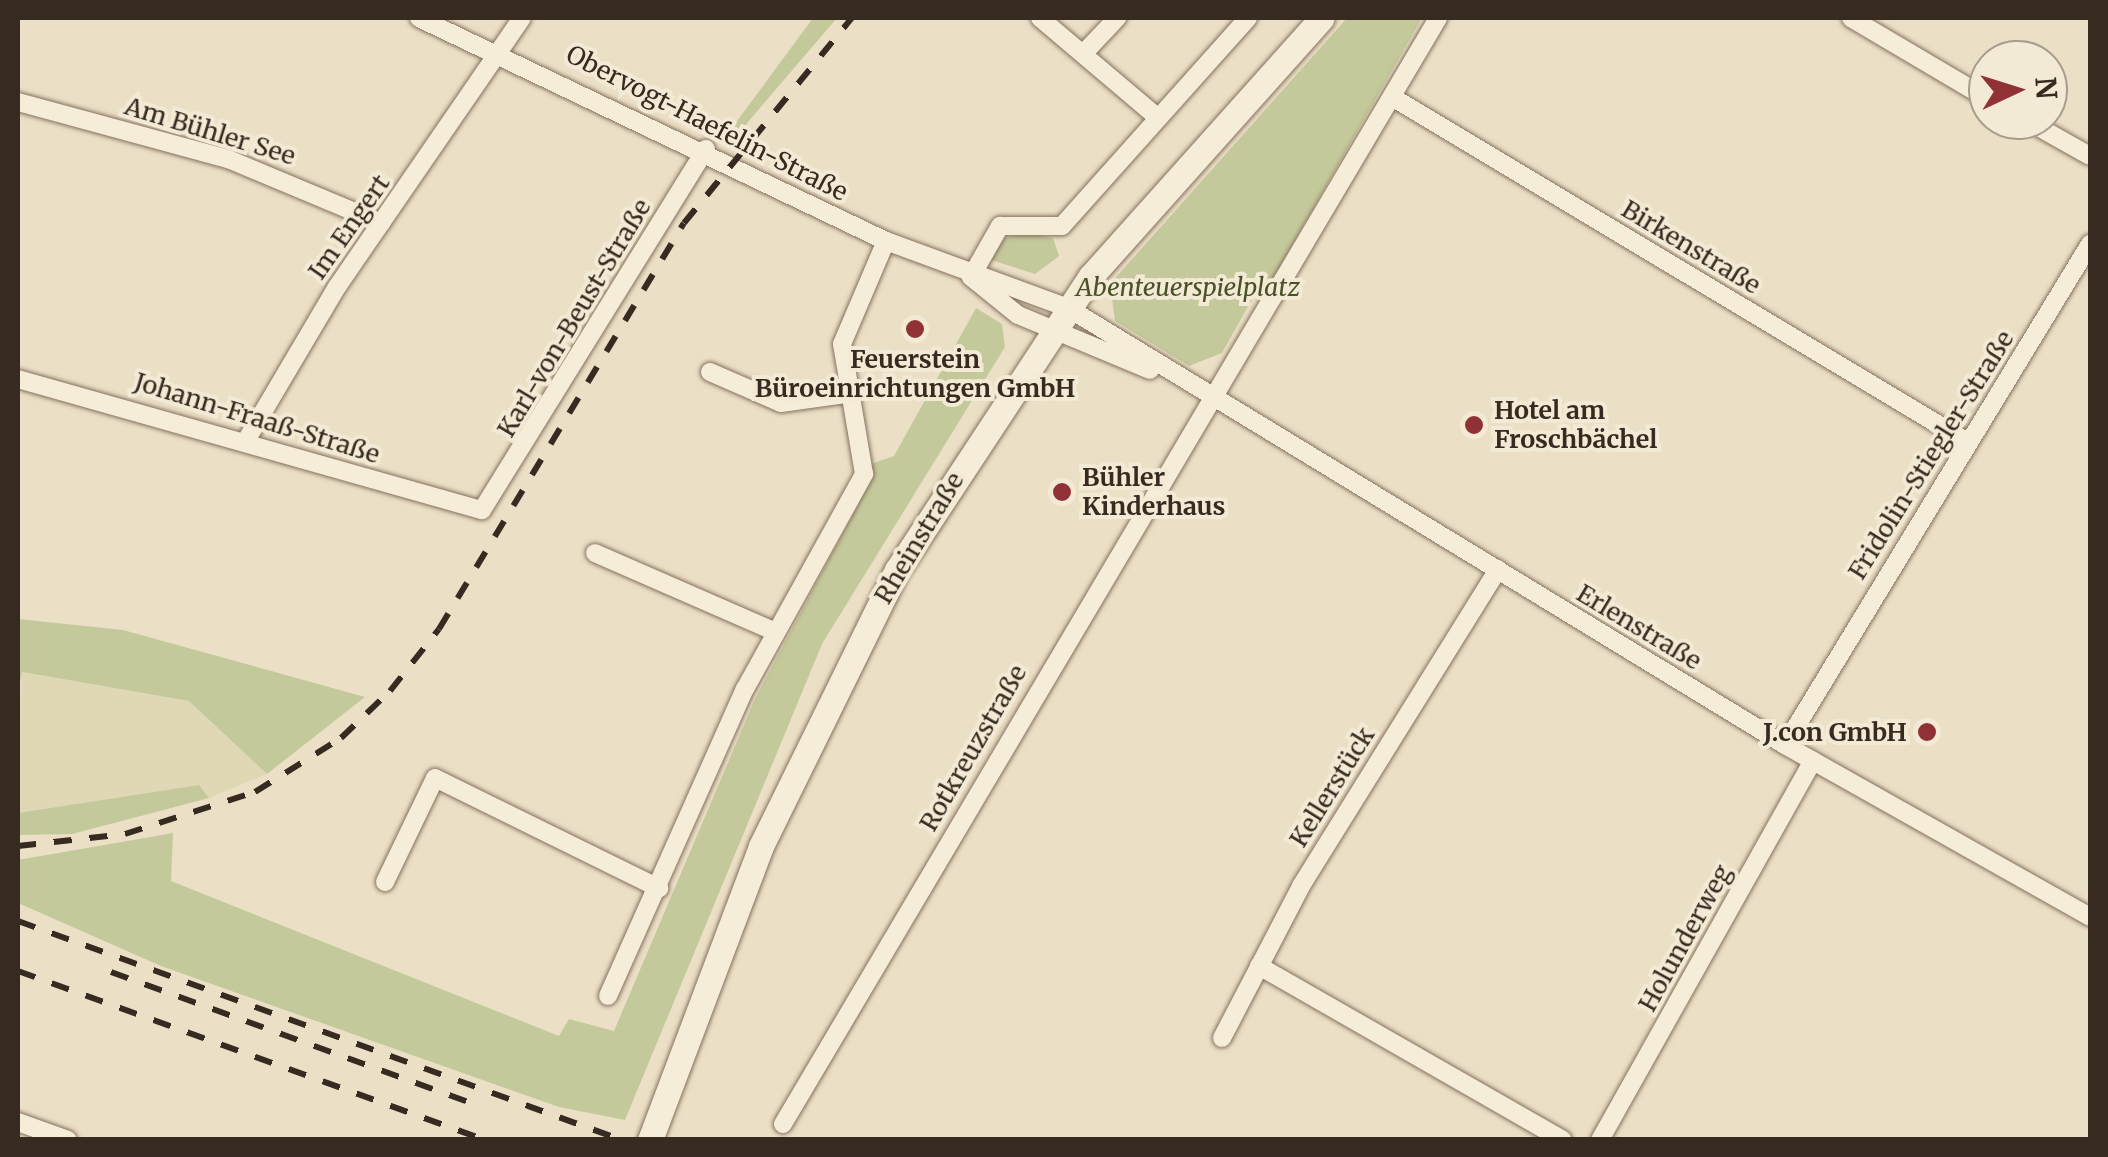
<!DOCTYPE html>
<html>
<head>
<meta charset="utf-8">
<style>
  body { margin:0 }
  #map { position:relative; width:2108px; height:1157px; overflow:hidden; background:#ebdfc6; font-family:Merriweather,serif }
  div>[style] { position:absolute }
  .farmland>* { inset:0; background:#e0d8b4 }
  .green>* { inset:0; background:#c4c99b }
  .roads { filter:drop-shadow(0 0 2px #85715d) drop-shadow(0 0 2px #85715d) }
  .street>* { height:18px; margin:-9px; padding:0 9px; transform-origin:9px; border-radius:9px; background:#f6edd9 }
  .secondary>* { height:25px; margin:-12.5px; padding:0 12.5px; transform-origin:12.5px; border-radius:12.5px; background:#f6edd9 }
  .rail>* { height:6px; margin-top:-3px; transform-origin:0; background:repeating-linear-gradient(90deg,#372a20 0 18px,transparent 0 36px) }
  .dots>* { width:28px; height:28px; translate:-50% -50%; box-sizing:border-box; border:5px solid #f3ead5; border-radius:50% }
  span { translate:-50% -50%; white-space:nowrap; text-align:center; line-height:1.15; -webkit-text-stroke:8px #f3ead5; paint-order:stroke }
  .street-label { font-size:25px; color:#372a20 }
  .park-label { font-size:25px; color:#485128; font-style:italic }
  .poi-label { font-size:25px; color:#372a20; font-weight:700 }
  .left { translate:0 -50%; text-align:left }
  .right { translate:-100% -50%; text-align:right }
  .frame { position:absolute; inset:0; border:20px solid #372a20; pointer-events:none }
  .north { position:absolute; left:1968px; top:40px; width:100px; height:100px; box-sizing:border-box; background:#f3ead5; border:2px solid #a89d8d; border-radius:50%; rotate:86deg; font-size:28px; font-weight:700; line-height:40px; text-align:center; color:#372a20 }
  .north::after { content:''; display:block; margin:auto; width:35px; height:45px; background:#903235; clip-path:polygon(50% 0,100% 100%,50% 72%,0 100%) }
</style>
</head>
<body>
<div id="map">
  <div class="farmland">
    <div style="clip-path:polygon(21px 672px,189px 701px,267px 774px,209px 798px,199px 785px,18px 813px)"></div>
  </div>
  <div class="green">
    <div style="clip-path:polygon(813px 18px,837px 18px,736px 136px,729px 132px)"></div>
    <div style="clip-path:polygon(1347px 18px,1422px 18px,1267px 289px,1260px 285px,1222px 353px,1189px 366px,1115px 321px,1110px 284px)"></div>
    <div style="clip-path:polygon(1022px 232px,1053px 238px,1059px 256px,1035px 274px,991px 260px,1000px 240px)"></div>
    <div style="clip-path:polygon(976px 308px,1002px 324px,1005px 347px,822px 644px,625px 1120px,559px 1107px,161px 966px,18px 903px,18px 860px,173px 833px,171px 881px,559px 1036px,569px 1019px,614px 1031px,755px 699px,869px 484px,871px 464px,894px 456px)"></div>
    <div style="clip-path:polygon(18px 619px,123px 630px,365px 697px,267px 774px,189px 701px,22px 672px,18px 692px)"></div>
    <div style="clip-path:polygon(199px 785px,209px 798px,72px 834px,18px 835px,18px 813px)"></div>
  </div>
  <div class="roads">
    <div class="street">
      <div style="left:419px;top:18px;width:518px;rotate:25.53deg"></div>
      <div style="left:886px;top:241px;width:194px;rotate:20.2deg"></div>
      <div style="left:1068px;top:308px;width:840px;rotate:31.36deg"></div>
      <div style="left:1785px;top:745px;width:350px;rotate:29.4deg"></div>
      <div style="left:1040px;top:18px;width:153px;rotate:40.2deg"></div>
      <div style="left:1851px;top:18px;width:159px;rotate:30.6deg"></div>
      <div style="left:1083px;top:54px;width:50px;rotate:-46.6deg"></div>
      <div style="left:1392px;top:97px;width:667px;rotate:30.95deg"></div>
      <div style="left:18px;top:102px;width:218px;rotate:15.2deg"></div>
      <div style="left:228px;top:159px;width:166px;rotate:22.7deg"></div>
      <div style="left:2026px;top:120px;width:73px;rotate:29.4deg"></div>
      <div style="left:971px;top:277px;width:59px;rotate:-60.4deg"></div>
      <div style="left:1000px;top:226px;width:62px"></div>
      <div style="left:1062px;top:226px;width:279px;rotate:-48.2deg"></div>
      <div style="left:971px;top:277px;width:60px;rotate:39deg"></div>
      <div style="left:1018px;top:315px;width:143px;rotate:22.6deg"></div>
      <div style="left:710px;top:372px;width:77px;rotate:23.6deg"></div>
      <div style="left:781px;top:403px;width:72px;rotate:-8deg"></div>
      <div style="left:18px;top:379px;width:482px;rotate:15.8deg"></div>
      <div style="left:482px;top:510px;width:425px;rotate:-58.2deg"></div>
      <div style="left:247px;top:439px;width:177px;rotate:-59.4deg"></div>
      <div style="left:337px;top:287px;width:326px;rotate:-55.5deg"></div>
      <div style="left:595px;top:553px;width:197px;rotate:23.6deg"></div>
      <div style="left:1785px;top:745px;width:587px;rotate:-58.67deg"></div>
      <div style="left:385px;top:882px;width:115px;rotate:-64.3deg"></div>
      <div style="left:435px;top:778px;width:250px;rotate:26.2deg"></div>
      <div style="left:1259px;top:966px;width:350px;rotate:29.8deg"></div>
      <div style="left:608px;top:996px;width:336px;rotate:-66deg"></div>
      <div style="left:745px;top:689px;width:246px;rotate:-61deg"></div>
      <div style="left:864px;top:474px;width:132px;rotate:-99.6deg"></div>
      <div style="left:842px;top:344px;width:112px;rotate:-66.9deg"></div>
      <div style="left:1222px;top:1038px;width:171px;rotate:-62.5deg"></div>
      <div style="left:1301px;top:886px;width:373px;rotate:-58.1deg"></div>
      <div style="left:18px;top:1122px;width:53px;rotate:19.8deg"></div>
      <div style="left:783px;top:1124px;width:1285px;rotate:-59.36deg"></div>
      <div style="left:1600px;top:1140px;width:435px;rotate:-60.7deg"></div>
    </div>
    <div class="secondary">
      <div style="left:650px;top:1140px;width:314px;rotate:-69.3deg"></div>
      <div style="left:761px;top:846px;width:308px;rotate:-63.8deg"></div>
      <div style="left:897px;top:570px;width:352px;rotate:-56.6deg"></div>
      <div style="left:1091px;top:276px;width:346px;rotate:-48.2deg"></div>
    </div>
  </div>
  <div class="rail">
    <div style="left:18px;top:846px;width:108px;rotate:-6.4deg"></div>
    <div style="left:125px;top:834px;width:137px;rotate:-17.9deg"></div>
    <div style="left:255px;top:792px;width:102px;rotate:-32.1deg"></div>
    <div style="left:341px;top:738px;width:68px;rotate:-43.8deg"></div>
    <div style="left:390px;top:691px;width:79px;rotate:-51.7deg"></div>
    <div style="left:439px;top:629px;width:474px;rotate:-58.9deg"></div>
    <div style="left:684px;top:223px;width:265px;rotate:-50.7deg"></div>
    <div style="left:18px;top:921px;width:642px;rotate:19.93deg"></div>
    <div style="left:18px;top:971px;width:497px;rotate:19.9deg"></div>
    <div style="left:111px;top:972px;width:389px;rotate:20deg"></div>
  </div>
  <div class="dots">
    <div style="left:915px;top:329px;background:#903235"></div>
    <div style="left:1474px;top:425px;background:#903235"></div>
    <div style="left:1062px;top:492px;background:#903235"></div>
    <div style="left:1927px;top:732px;background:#903235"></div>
  </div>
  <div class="street-label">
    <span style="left:707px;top:123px;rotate:27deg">Obervogt-Haefelin-Straße</span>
    <span style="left:210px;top:131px;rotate:17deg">Am Bühler See</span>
    <span style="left:349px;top:227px;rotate:-55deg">Im Engert</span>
    <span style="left:1691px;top:247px;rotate:31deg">Birkenstraße</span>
    <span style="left:574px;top:318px;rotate:-59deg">Karl-von-Beust-Straße</span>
    <span style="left:257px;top:418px;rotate:17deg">Johann-Fraaß-Straße</span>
    <span style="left:1931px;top:455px;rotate:-58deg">Fridolin-Stiegler-Straße</span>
    <span style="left:919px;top:538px;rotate:-59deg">Rheinstraße</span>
    <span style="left:1639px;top:627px;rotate:31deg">Erlenstraße</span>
    <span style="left:973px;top:748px;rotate:-60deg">Rotkreuzstraße</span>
    <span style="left:1332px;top:787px;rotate:-58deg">Kellerstück</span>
    <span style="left:1685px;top:938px;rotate:-61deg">Holunderweg</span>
  </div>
  <div class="park-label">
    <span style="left:1188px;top:287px">Abenteuerspielplatz</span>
  </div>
  <div class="poi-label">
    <span style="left:915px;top:374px">Feuerstein<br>Büroeinrichtungen GmbH</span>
    <span class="left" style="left:1494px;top:425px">Hotel am<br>Froschbächel</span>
    <span class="left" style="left:1082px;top:492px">Bühler<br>Kinderhaus</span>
    <span class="right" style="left:1907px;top:732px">J.con GmbH</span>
  </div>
  <div class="frame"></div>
  <div class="north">N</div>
</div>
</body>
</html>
